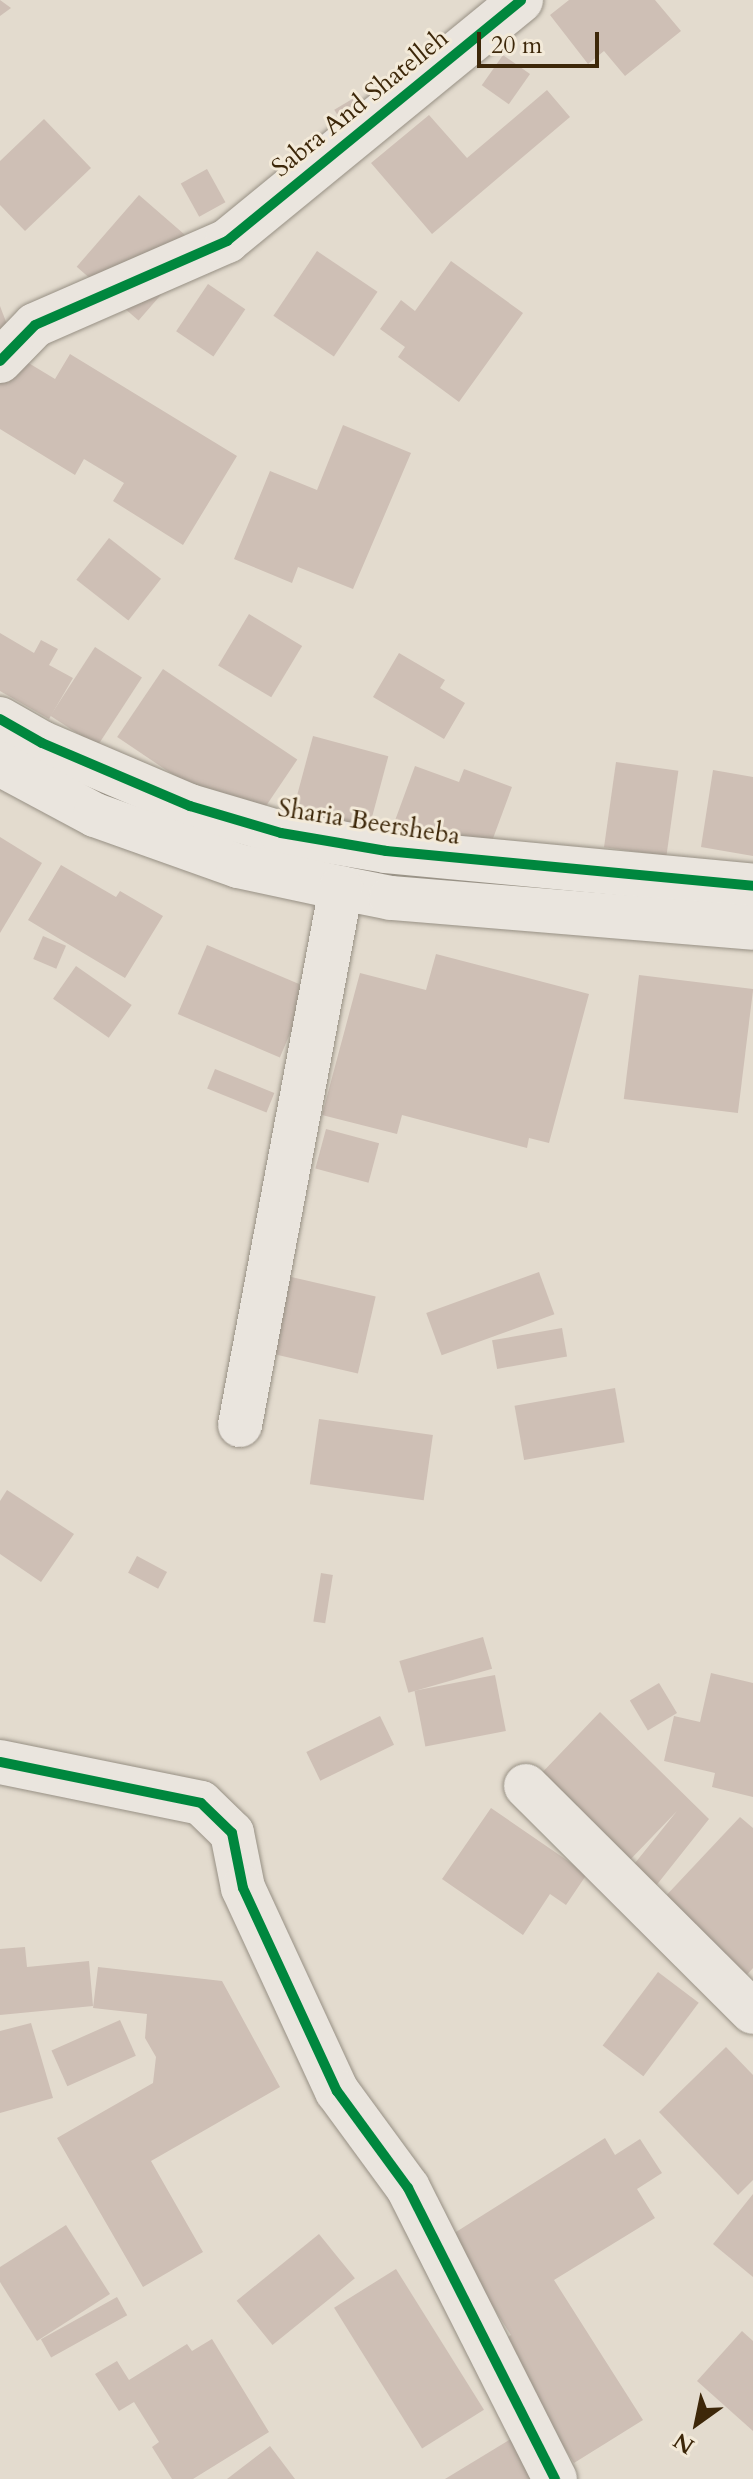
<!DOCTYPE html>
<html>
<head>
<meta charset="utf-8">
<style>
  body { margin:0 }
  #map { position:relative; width:753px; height:2479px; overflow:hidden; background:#e3dbce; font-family:Cardo,serif }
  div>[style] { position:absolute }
  .building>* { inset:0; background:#cebfb5; transform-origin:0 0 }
  .roads { filter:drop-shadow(0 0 2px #979084) drop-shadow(0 0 2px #979084) }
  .minor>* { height:44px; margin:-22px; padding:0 22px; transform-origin:22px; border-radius:22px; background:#eae5de }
  .cycleway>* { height:10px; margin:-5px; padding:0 5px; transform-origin:5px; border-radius:5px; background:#00873e }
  span { translate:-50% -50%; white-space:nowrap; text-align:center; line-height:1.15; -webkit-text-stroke:6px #f3ead9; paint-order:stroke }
  .street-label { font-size:26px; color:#3d2709 }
  .north { position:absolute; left:657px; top:2383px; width:80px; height:80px; -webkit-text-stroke:6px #f3ead9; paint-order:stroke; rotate:213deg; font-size:22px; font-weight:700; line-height:32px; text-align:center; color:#3d2709 }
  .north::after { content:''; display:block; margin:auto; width:28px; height:36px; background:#3d2709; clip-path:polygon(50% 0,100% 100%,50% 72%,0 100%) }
  .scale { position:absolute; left:477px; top:32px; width:122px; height:36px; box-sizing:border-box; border:4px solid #3d2709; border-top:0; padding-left:10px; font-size:24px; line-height:28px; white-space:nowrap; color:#3d2709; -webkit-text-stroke:6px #f3ead9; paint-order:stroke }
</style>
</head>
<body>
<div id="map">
  <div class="building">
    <div style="clip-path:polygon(0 0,11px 8px,0 16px)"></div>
    <div style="clip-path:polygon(569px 0,655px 0,681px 31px,625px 76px,604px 51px,588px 64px,550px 15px)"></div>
    <div style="left:503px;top:55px;width:33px;height:37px;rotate:35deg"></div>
    <div style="clip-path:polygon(547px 90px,570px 117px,432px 234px,371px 163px,429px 115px,467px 158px)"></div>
    <div style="left:354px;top:98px;width:27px;height:23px;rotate:59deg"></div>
    <div style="clip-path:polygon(44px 119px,91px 168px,25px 231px,0 205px,0 161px)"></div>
    <div style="left:207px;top:169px;width:38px;height:30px;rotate:61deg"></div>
    <div style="left:139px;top:195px;width:82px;height:95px;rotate:41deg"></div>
    <div style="left:317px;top:251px;width:73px;height:78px;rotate:34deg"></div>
    <div style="clip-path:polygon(451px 261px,523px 313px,459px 402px,398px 357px,405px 347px,380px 329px,401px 300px,415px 311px)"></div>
    <div style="left:208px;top:284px;width:45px;height:57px;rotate:34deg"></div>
    <div style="clip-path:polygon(0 306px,11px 335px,0 340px)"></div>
    <div style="clip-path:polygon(70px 354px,237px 456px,183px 545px,113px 501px,124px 483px,84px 459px,75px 475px,0 429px,0 383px,17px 356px,55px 379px)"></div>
    <div style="clip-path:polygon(343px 425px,411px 453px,353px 589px,298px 567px,292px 583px,234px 559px,270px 471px,317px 490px)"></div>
    <div style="left:109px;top:538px;width:66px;height:53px;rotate:38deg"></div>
    <div style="left:249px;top:614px;width:62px;height:60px;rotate:31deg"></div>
    <div style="clip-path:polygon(0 633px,34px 653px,41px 640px,58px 649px,49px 665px,73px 678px,49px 719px,0 691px)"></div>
    <div style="left:95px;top:647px;width:56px;height:82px;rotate:33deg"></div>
    <div style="clip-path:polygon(399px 653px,445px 680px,440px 688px,465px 703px,444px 739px,373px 697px)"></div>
    <div style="left:163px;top:669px;width:162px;height:82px;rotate:34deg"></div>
    <div style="left:313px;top:736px;width:78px;height:87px;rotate:15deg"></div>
    <div style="left:616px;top:762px;width:63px;height:86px;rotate:8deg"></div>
    <div style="clip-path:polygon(415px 766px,459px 782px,464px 769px,512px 787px,485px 860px,393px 826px)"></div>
    <div style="clip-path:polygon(713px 770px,753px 777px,753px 856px,701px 847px)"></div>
    <div style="clip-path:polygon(0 837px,42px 863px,0 933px)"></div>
    <div style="clip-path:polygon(61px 865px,116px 897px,120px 891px,163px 916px,125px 978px,28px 920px)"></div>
    <div style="left:43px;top:936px;width:25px;height:25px;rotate:23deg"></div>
    <div style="left:207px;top:945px;width:111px;height:75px;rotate:23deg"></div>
    <div style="clip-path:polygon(436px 954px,589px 994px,549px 1143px,529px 1138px,527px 1148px,402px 1115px,397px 1134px,322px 1115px,360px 973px,426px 990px)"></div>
    <div style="left:76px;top:966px;width:68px;height:40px;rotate:35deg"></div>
    <div style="left:639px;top:975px;width:115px;height:125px;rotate:7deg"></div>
    <div style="left:215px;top:1069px;width:64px;height:21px;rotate:22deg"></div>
    <div style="left:326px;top:1129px;width:55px;height:41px;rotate:15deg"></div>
    <div style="left:539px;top:1272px;width:45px;height:120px;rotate:70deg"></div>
    <div style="left:287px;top:1276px;width:91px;height:79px;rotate:13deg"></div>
    <div style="left:562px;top:1328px;width:29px;height:71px;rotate:80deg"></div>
    <div style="left:615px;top:1388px;width:55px;height:102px;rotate:80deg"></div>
    <div style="left:319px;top:1419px;width:115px;height:66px;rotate:8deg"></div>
    <div style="clip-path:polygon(7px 1490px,74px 1534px,41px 1582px,0 1554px,0 1501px)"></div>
    <div style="left:137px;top:1556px;width:34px;height:19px;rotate:28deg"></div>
    <div style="left:321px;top:1573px;width:12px;height:49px;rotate:9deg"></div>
    <div style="left:483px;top:1637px;width:33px;height:87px;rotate:74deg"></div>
    <div style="clip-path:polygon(711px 1673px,753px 1683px,753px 1797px,712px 1787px,715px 1773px,664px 1761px,674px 1716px,700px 1722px)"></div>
    <div style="left:495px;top:1675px;width:57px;height:82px;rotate:79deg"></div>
    <div style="left:659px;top:1683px;width:35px;height:34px;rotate:59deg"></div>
    <div style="clip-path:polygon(600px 1712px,709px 1819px,655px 1887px,631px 1868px,677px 1811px,627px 1863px,536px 1779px)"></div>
    <div style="left:380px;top:1716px;width:32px;height:82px;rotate:64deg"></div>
    <div style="clip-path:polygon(491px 1808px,587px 1874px,566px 1905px,550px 1894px,523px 1935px,442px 1879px)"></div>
    <div style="clip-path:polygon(740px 1817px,753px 1828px,753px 1968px,744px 1978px,661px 1901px)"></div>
    <div style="clip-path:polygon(25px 1947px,27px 1967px,89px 1961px,93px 2006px,0 2015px,0 1949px)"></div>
    <div style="clip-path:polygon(98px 1967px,222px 1981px,280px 2087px,151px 2161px,203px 2252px,143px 2287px,57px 2138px,153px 2083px,156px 2057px,145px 2038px,147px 2014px,93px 2008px)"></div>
    <div style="left:658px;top:1972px;width:51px;height:92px;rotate:37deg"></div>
    <div style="left:120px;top:2020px;width:39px;height:75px;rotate:66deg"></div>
    <div style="clip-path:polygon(31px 2023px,53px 2098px,0 2113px,0 2031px)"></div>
    <div style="clip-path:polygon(726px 2047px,753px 2075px,753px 2180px,738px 2195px,659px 2112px)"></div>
    <div style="clip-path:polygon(605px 2138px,615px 2155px,640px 2139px,662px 2173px,637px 2189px,655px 2218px,554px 2280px,643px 2420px,574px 2463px,498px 2343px,511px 2335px,448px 2237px)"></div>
    <div style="clip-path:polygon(753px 2194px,753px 2277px,713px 2244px)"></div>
    <div style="clip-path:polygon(66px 2225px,110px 2294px,37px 2341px,0 2282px,0 2267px)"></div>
    <div style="left:319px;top:2234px;width:57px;height:106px;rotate:51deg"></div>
    <div style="left:396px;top:2269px;width:166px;height:73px;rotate:58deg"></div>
    <div style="left:117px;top:2297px;width:21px;height:87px;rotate:61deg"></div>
    <div style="clip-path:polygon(742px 2331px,753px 2341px,753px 2431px,697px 2381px)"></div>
    <div style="clip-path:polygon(212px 2339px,269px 2432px,193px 2479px,172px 2479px,152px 2447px,159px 2442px,134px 2402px,119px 2411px,95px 2374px,117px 2361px,129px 2380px,187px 2344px,192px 2351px)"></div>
    <div style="clip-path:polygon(514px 2437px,539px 2479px,445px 2479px)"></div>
    <div style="clip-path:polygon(270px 2446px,295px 2479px,227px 2479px)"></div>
  </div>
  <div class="roads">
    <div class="minor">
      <div style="left:0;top:361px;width:50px;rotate:-45.8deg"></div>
      <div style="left:35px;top:325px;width:210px;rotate:-23.6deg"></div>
      <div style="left:227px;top:241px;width:380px;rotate:-39.3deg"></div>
      <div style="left:0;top:719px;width:48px;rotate:29.7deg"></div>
      <div style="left:42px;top:743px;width:161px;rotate:23.1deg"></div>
      <div style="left:190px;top:806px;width:95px;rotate:16.5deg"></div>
      <div style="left:281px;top:833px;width:107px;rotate:9.7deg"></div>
      <div style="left:386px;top:851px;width:369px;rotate:5.4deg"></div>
      <div style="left:0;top:764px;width:108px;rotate:28.2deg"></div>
      <div style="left:95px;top:815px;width:152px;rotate:19.6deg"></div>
      <div style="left:238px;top:866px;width:105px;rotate:12.1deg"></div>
      <div style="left:341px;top:888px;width:51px;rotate:11.3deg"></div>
      <div style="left:391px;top:898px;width:363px;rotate:4.7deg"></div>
      <div style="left:240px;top:1425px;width:546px;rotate:-79.35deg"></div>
      <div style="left:0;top:1762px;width:205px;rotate:11.5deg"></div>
      <div style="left:201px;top:1803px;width:43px;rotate:44.1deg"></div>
      <div style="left:232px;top:1833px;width:56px;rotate:78.7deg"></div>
      <div style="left:243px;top:1888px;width:224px;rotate:65.2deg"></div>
      <div style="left:337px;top:2091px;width:120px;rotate:53.8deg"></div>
      <div style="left:408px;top:2188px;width:326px;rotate:63.2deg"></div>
      <div style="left:526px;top:1786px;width:320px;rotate:44.9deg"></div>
    </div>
  </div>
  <div class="cycleway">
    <div style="left:0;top:361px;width:50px;rotate:-45.8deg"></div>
    <div style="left:35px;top:325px;width:210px;rotate:-23.6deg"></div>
    <div style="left:227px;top:241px;width:380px;rotate:-39.3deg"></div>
    <div style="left:0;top:719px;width:48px;rotate:29.7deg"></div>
    <div style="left:42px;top:743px;width:161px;rotate:23.1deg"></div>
    <div style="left:190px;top:806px;width:95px;rotate:16.5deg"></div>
    <div style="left:281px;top:833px;width:107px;rotate:9.7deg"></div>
    <div style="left:386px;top:851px;width:369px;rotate:5.4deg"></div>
    <div style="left:0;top:1762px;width:205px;rotate:11.5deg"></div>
    <div style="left:201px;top:1803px;width:43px;rotate:44.1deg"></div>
    <div style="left:232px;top:1833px;width:56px;rotate:78.7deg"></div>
    <div style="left:243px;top:1888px;width:224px;rotate:65.2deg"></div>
    <div style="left:337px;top:2091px;width:120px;rotate:53.8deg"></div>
    <div style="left:408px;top:2188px;width:326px;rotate:63.2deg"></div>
  </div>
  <div class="street-label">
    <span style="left:360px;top:103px;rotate:-39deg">Sabra And Shatelleh</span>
    <span style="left:369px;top:822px;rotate:9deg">Sharia Beersheba</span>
  </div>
  <div class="north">N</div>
  <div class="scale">20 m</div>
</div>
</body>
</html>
